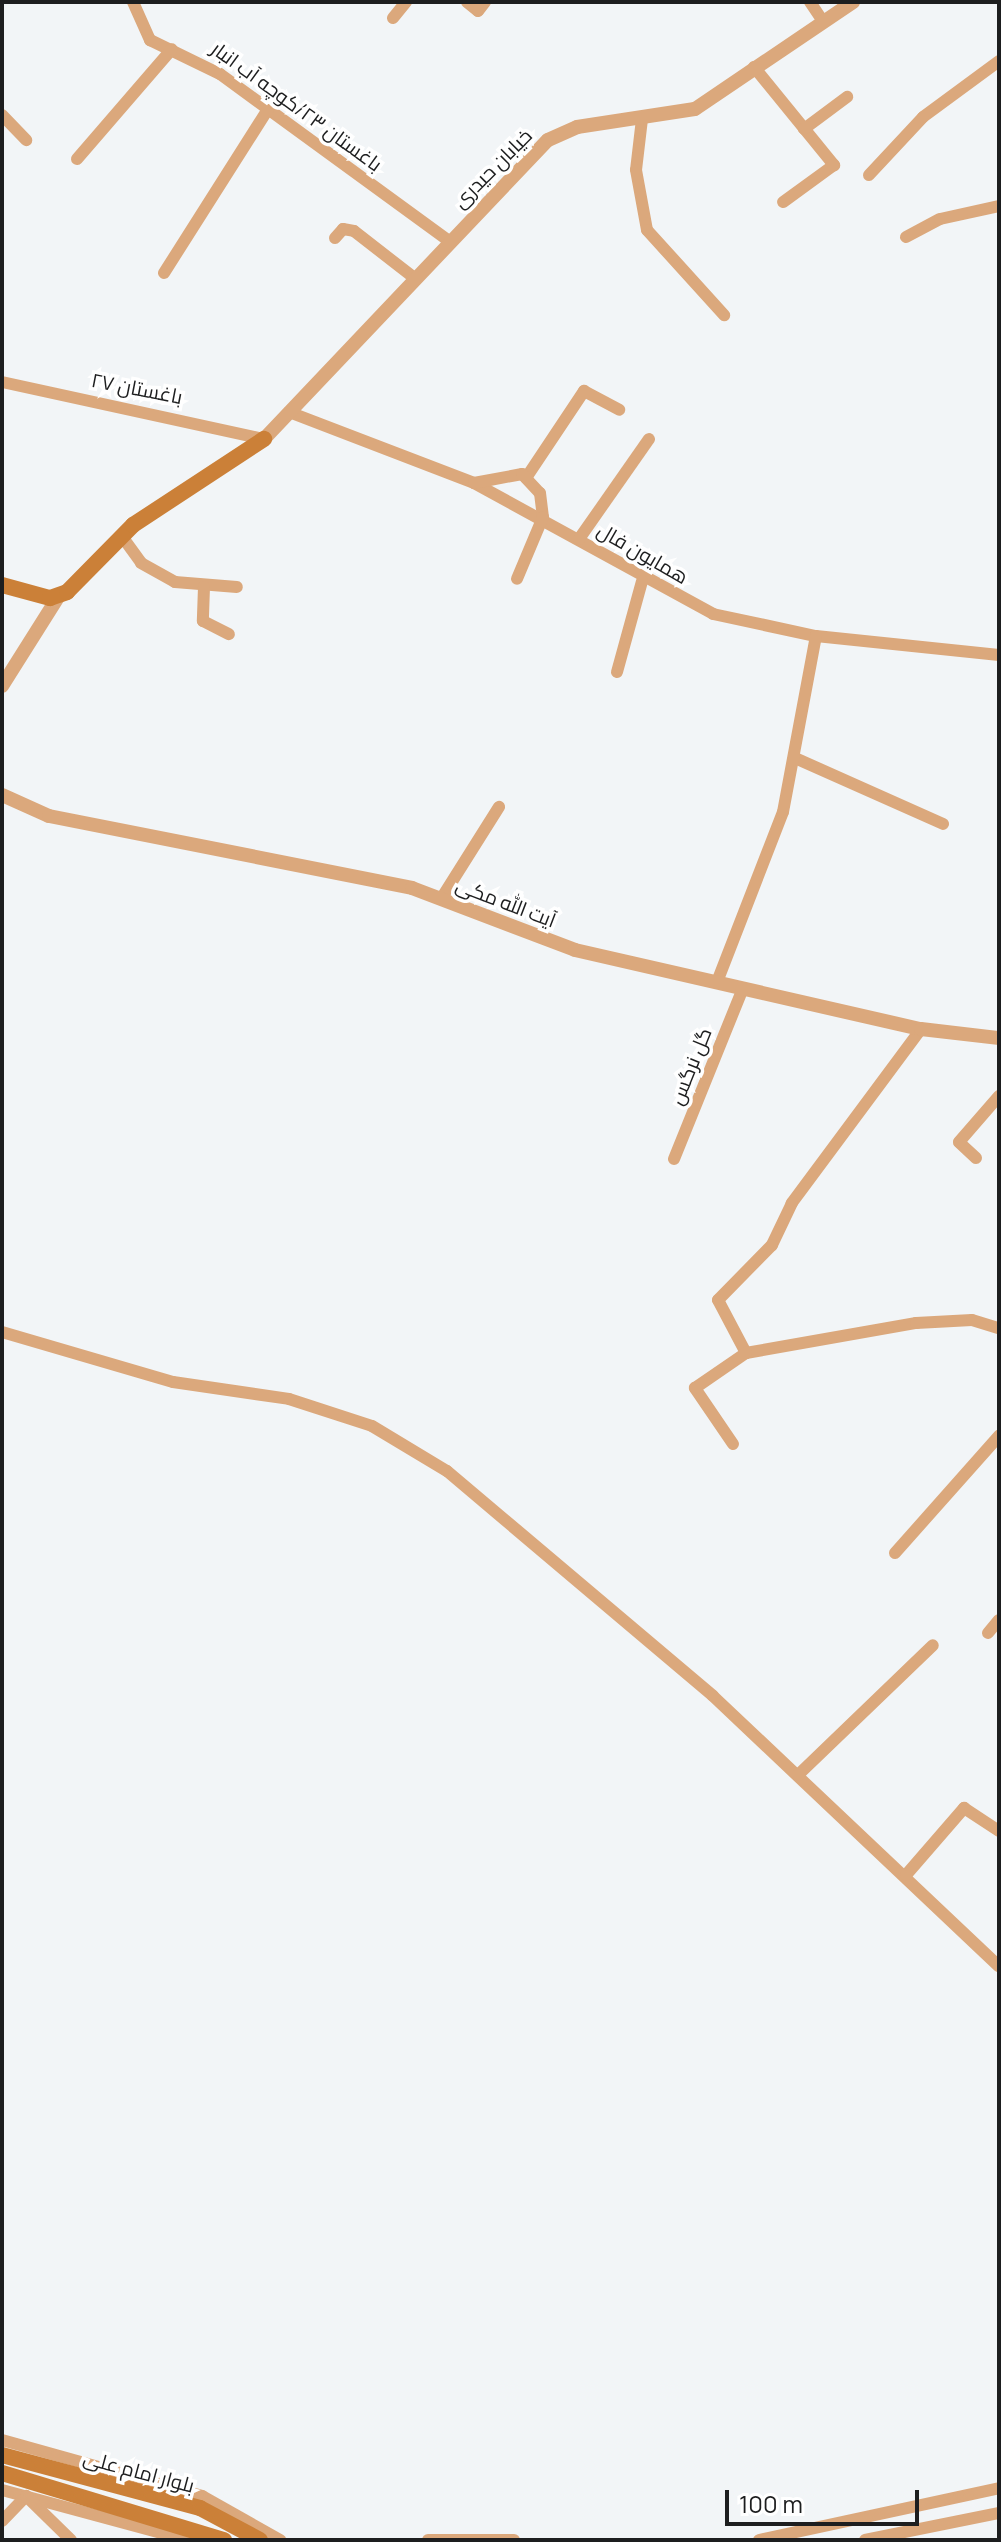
<!DOCTYPE html>
<html>
<head>
<meta charset="utf-8">
<style>
  body { margin:0 }
  #map { position:relative; width:1001px; height:2542px; overflow:hidden; background:#f2f5f7; font-family:Manrope,Cairo,sans-serif }
  div>[style] { position:absolute }
  .minor>* { height:12px; margin:-6px; padding:0 6px; transform-origin:6px; border-radius:6px; background:#dba87c }
  .tertiary>* { height:14px; margin:-7px; padding:0 7px; transform-origin:7px; border-radius:7px; background:#dba87c }
  .secondary>* { height:16px; margin:-8px; padding:0 8px; transform-origin:8px; border-radius:8px; background:#cb8038 }
  span { translate:-50% -50%; white-space:nowrap; text-align:center; line-height:1.15; -webkit-text-stroke:7px #fff; paint-order:stroke }
  .street-label { font-size:20px; color:#1d1e1f }
  .frame { position:absolute; inset:0; border:4px solid #1d1e1f; pointer-events:none }
  .scale { position:absolute; left:725px; top:2490px; width:194px; height:36px; box-sizing:border-box; border:4px solid #1d1e1f; border-top:0; padding-left:10px; font-size:24px; line-height:28px; white-space:nowrap; color:#1d1e1f; -webkit-text-stroke:6px #fff; paint-order:stroke }
</style>
</head>
<body>
<div id="map">
  <div class="minor">
    <div style="left:133px;top:2px;width:42px;rotate:65.9deg"></div>
    <div style="left:150px;top:40px;width:78px;rotate:25.9deg"></div>
    <div style="left:220px;top:74px;width:282px;rotate:36.1deg"></div>
    <div style="left:467px;top:2px;width:14px;rotate:39deg"></div>
    <div style="left:478px;top:11px;width:11px;rotate:-52deg"></div>
    <div style="left:810px;top:2px;width:22px;rotate:56deg"></div>
    <div style="left:393px;top:18px;width:21px;rotate:-51deg"></div>
    <div style="left:754px;top:67px;width:127px;rotate:50.8deg"></div>
    <div style="left:834px;top:165px;width:63px;rotate:144deg"></div>
    <div style="left:2px;top:115px;width:35px;rotate:46deg"></div>
    <div style="left:642px;top:119px;width:51px;rotate:96.7deg"></div>
    <div style="left:636px;top:170px;width:61px;rotate:79.6deg"></div>
    <div style="left:647px;top:230px;width:115px;rotate:47.8deg"></div>
    <div style="left:804px;top:129px;width:54px;rotate:-36.7deg"></div>
    <div style="left:77px;top:159px;width:145px;rotate:-49.2deg"></div>
    <div style="left:869px;top:175px;width:79px;rotate:-47deg"></div>
    <div style="left:923px;top:117px;width:94px;rotate:-36.4deg"></div>
    <div style="left:906px;top:237px;width:38px;rotate:-28deg"></div>
    <div style="left:940px;top:219px;width:60px;rotate:-12.4deg"></div>
    <div style="left:335px;top:238px;width:12px;rotate:-48deg"></div>
    <div style="left:343px;top:229px;width:11px;rotate:10deg"></div>
    <div style="left:354px;top:231px;width:75px;rotate:37.9deg"></div>
    <div style="left:164px;top:273px;width:194px;rotate:-57.6deg"></div>
    <div style="left:2px;top:382px;width:268px;rotate:12.3deg"></div>
    <div style="left:289px;top:412px;width:198px;rotate:21deg"></div>
    <div style="left:474px;top:483px;width:273px;rotate:28.7deg"></div>
    <div style="left:713px;top:614px;width:105px;rotate:12.1deg"></div>
    <div style="left:816px;top:636px;width:184px;rotate:5.9deg"></div>
    <div style="left:526px;top:478px;width:105px;rotate:-56.3deg"></div>
    <div style="left:584px;top:391px;width:40px;rotate:28deg"></div>
    <div style="left:474px;top:483px;width:49px;rotate:-10.6deg"></div>
    <div style="left:522px;top:474px;width:26px;rotate:47deg"></div>
    <div style="left:540px;top:493px;width:24px;rotate:83deg"></div>
    <div style="left:543px;top:517px;width:67px;rotate:112.8deg"></div>
    <div style="left:121px;top:535px;width:34px;rotate:54deg"></div>
    <div style="left:141px;top:563px;width:39px;rotate:29deg"></div>
    <div style="left:175px;top:582px;width:62px;rotate:4.6deg"></div>
    <div style="left:579px;top:539px;width:122px;rotate:-55deg"></div>
    <div style="left:204px;top:587px;width:34px;rotate:92deg"></div>
    <div style="left:203px;top:621px;width:29px;rotate:27deg"></div>
    <div style="left:617px;top:672px;width:94px;rotate:-74.6deg"></div>
    <div style="left:795px;top:758px;width:162px;rotate:24deg"></div>
    <div style="left:441px;top:899px;width:109px;rotate:-57.8deg"></div>
    <div style="left:717px;top:982px;width:182px;rotate:-68.8deg"></div>
    <div style="left:783px;top:812px;width:179px;rotate:-79.4deg"></div>
    <div style="left:921px;top:1029px;width:217px;rotate:126.6deg"></div>
    <div style="left:792px;top:1203px;width:47px;rotate:115.5deg"></div>
    <div style="left:772px;top:1245px;width:77px;rotate:134.5deg"></div>
    <div style="left:718px;top:1300px;width:60px;rotate:62.2deg"></div>
    <div style="left:746px;top:1353px;width:173px;rotate:-10deg"></div>
    <div style="left:916px;top:1323px;width:56px;rotate:-3.1deg"></div>
    <div style="left:972px;top:1320px;width:28px;rotate:17deg"></div>
    <div style="left:976px;top:1158px;width:23px;rotate:-137deg"></div>
    <div style="left:959px;top:1142px;width:61px;rotate:-49deg"></div>
    <div style="left:674px;top:1159px;width:184px;rotate:-68deg"></div>
    <div style="left:2px;top:1332px;width:178px;rotate:16.3deg"></div>
    <div style="left:173px;top:1382px;width:117px;rotate:8.3deg"></div>
    <div style="left:289px;top:1399px;width:87px;rotate:18deg"></div>
    <div style="left:372px;top:1426px;width:87px;rotate:31deg"></div>
    <div style="left:447px;top:1471px;width:348px;rotate:40.2deg"></div>
    <div style="left:713px;top:1696px;width:393px;rotate:43.4deg"></div>
    <div style="left:733px;top:1444px;width:68px;rotate:-124.2deg"></div>
    <div style="left:695px;top:1388px;width:62px;rotate:-34.5deg"></div>
    <div style="left:895px;top:1553px;width:157px;rotate:-48.4deg"></div>
    <div style="left:988px;top:1633px;width:17px;rotate:-50deg"></div>
    <div style="left:798px;top:1775px;width:187px;rotate:-43.9deg"></div>
    <div style="left:906px;top:1875px;width:89px;rotate:-49.1deg"></div>
    <div style="left:964px;top:1808px;width:42px;rotate:33.3deg"></div>
    <div style="left:2px;top:2440px;width:208px;rotate:15.6deg"></div>
    <div style="left:202px;top:2496px;width:90px;rotate:29.4deg"></div>
    <div style="left:2px;top:2490px;width:192px;rotate:15.1deg"></div>
    <div style="left:2px;top:2521px;width:35px;rotate:-46deg"></div>
    <div style="left:26px;top:2496px;width:63px;rotate:44.4deg"></div>
    <div style="left:428px;top:2540px;width:86px"></div>
    <div style="left:759px;top:2540px;width:246px;rotate:-12.2deg"></div>
    <div style="left:865px;top:2540px;width:137px;rotate:-11.4deg"></div>
  </div>
  <div class="tertiary">
    <div style="left:264px;top:439px;width:412px;rotate:-46.5deg"></div>
    <div style="left:548px;top:140px;width:32px;rotate:-24deg"></div>
    <div style="left:577px;top:127px;width:119px;rotate:-8.7deg"></div>
    <div style="left:695px;top:109px;width:191px;rotate:-34.1deg"></div>
    <div style="left:2px;top:686px;width:105px;rotate:-57.8deg"></div>
    <div style="left:2px;top:795px;width:51px;rotate:24.1deg"></div>
    <div style="left:49px;top:816px;width:370px;rotate:11.2deg"></div>
    <div style="left:412px;top:888px;width:174px;rotate:20.8deg"></div>
    <div style="left:575px;top:950px;width:355px;rotate:12.9deg"></div>
    <div style="left:921px;top:1029px;width:79px;rotate:6.6deg"></div>
  </div>
  <div class="secondary">
    <div style="left:2px;top:585px;width:50px;rotate:15.2deg"></div>
    <div style="left:50px;top:598px;width:18px;rotate:-19deg"></div>
    <div style="left:67px;top:592px;width:94px;rotate:-45.4deg"></div>
    <div style="left:133px;top:525px;width:157px;rotate:-33.3deg"></div>
    <div style="left:2px;top:2455px;width:205px;rotate:15deg"></div>
    <div style="left:200px;top:2508px;width:68px;rotate:28.1deg"></div>
    <div style="left:2px;top:2473px;width:232px;rotate:16.8deg"></div>
  </div>
  <div class="street-label">
    <span style="left:297px;top:106px;rotate:36deg">باغستان ۲۳/کوچه آب انبار</span>
    <span style="left:492px;top:168px;rotate:-45deg">خیابان حیدری</span>
    <span style="left:137px;top:388px;rotate:11deg">باغستان ۲۷</span>
    <span style="left:643px;top:553px;rotate:30deg">همایون فال</span>
    <span style="left:506px;top:902px;rotate:21deg">آیت الله مکی</span>
    <span style="left:690px;top:1066px;rotate:-68deg">گل نرگس</span>
    <span style="left:139px;top:2471px;rotate:15deg">بلوار امام علی</span>
  </div>
  <div class="frame"></div>
  <div class="scale">100 m</div>
</div>
</body>
</html>
